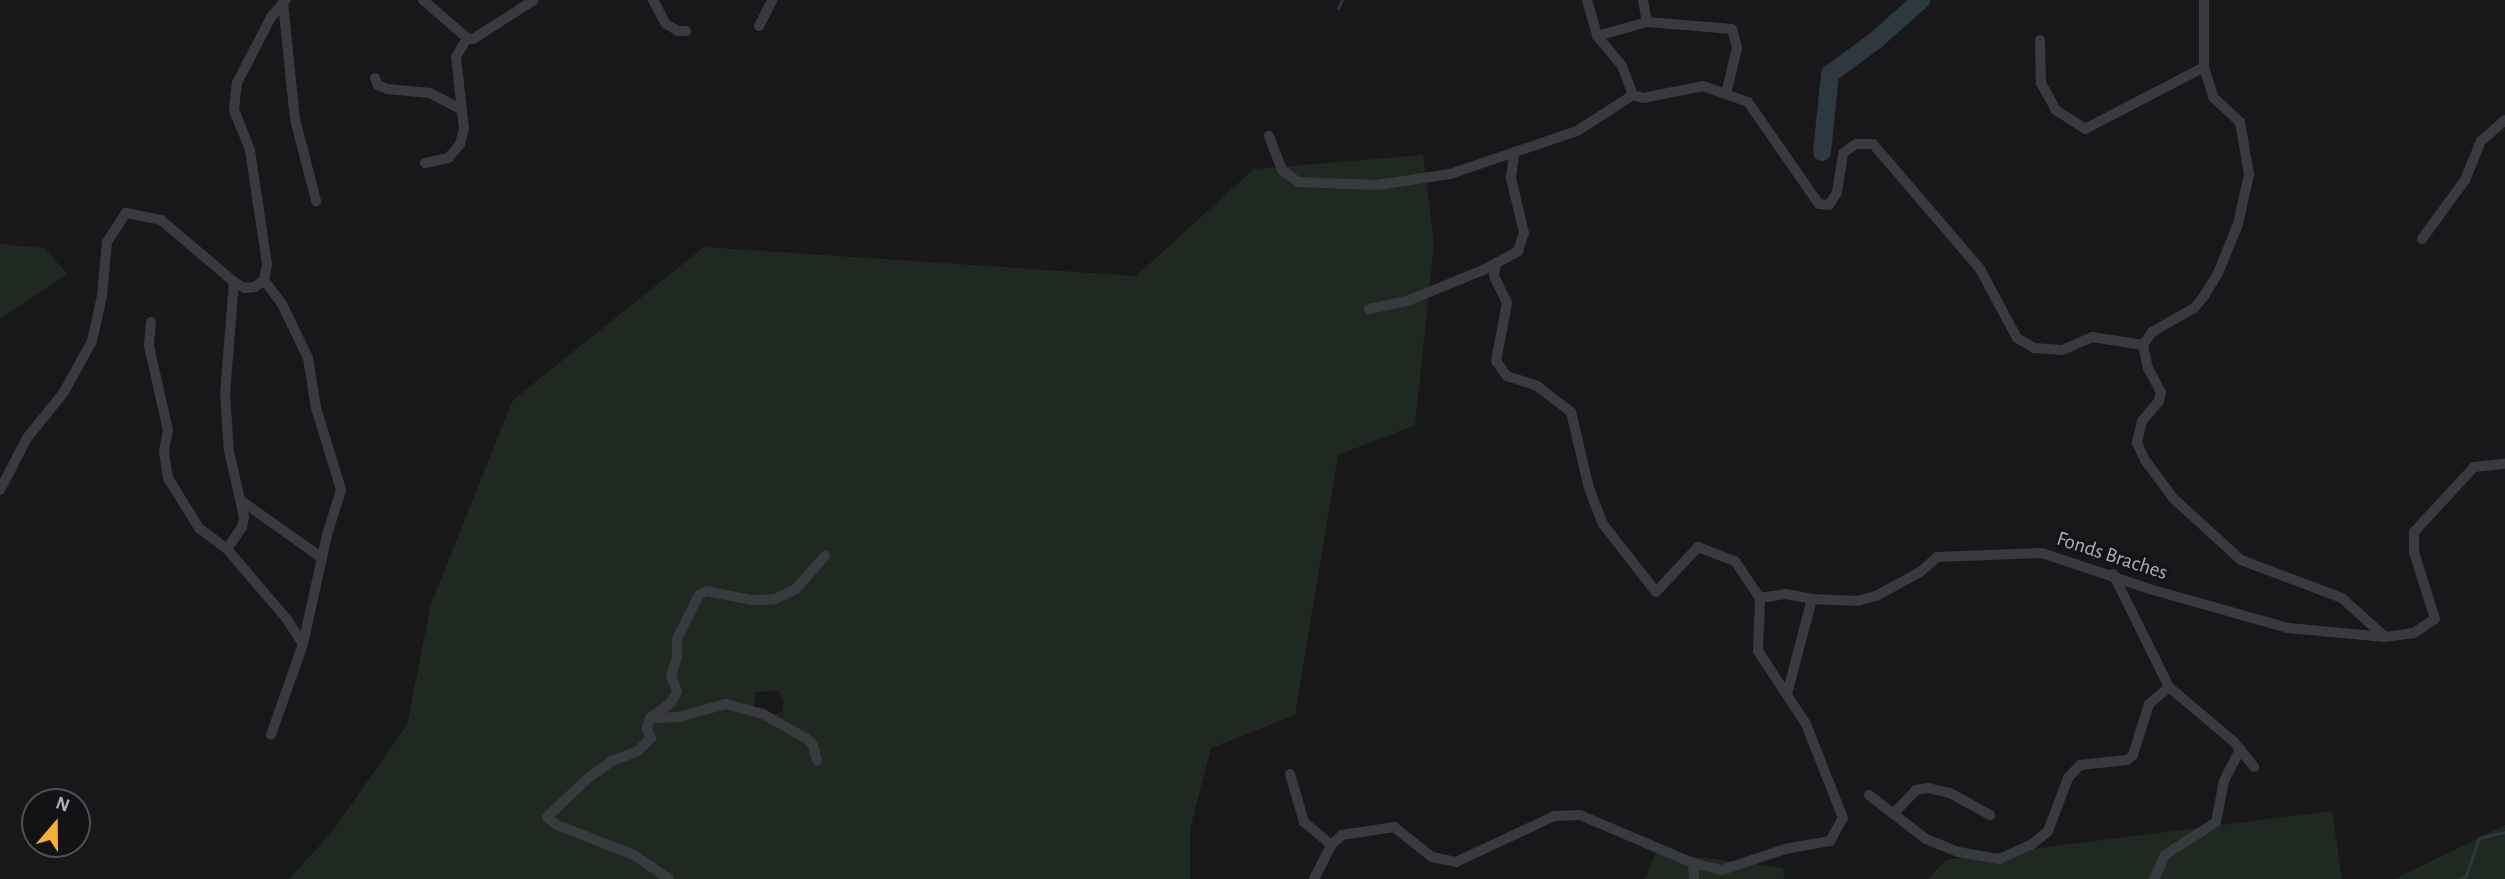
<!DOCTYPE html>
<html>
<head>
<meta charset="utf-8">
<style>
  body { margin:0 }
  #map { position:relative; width:2505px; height:879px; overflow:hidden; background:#18181a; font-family:"Alegreya Sans",sans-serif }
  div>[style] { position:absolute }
  .green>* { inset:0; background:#202921 }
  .stream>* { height:2.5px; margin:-1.25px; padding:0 1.25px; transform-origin:1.25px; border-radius:1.25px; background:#2d383f }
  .river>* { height:18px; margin:-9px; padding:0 9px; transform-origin:9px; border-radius:9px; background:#2d383f }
  .street>* { height:10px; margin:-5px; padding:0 5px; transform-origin:5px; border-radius:5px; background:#393a3f }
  span { translate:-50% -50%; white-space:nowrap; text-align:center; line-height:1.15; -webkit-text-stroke:6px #131315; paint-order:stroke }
  .street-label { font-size:21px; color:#aaafba }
  .north { position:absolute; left:21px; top:788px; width:70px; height:70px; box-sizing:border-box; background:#131315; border:2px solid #4f5157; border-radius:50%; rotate:20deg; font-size:19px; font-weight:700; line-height:28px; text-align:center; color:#aaafba }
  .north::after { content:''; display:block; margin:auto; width:24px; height:32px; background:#f7b033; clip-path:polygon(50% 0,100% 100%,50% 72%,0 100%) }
</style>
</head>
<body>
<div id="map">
  <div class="green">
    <div style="clip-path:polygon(evenodd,1423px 155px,1434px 244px,1415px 425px,1338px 455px,1295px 715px,1211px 748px,1190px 829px,1190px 879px,289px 879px,332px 832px,407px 725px,431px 604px,513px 400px,704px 247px,1136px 276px,1254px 169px,1423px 155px,778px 690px,784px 702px,782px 712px,762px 717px,754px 709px,755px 692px,778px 690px)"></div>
    <div style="clip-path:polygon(0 244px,45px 248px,67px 274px,0 319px)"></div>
    <div style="clip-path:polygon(2332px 811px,2342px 879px,1928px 879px,1946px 860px)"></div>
    <div style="clip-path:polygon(2505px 825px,2505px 879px,2395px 879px)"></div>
    <div style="clip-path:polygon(1656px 852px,1783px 868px,1784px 879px,1645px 879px)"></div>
  </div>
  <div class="stream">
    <div style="left:1338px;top:8px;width:9px;rotate:-63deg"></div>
    <div style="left:2459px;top:879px;width:8px;rotate:-23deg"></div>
    <div style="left:2466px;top:876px;width:40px;rotate:-71.1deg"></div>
    <div style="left:2479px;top:838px;width:27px;rotate:-13deg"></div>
  </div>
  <div class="river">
    <div style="left:1822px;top:152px;width:78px;rotate:-84.1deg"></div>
    <div style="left:1830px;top:74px;width:56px;rotate:-36.3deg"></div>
    <div style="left:1875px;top:41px;width:62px;rotate:-41.7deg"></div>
  </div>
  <div class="street">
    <div style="left:423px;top:0;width:58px;rotate:40.8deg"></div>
    <div style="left:467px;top:38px;width:6px;rotate:9deg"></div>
    <div style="left:473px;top:39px;width:72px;rotate:-32.6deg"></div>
    <div style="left:653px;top:0;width:27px;rotate:62deg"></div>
    <div style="left:666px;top:24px;width:14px;rotate:30deg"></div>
    <div style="left:678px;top:31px;width:8px"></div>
    <div style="left:1587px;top:0;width:37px;rotate:74deg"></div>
    <div style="left:1643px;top:0;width:22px;rotate:80deg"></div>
    <div style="left:1647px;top:22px;width:52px;rotate:164.4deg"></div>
    <div style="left:1597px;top:36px;width:39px;rotate:50deg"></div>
    <div style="left:1622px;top:66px;width:31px;rotate:69deg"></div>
    <div style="left:1633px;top:95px;width:10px;rotate:17deg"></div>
    <div style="left:1643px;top:98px;width:61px;rotate:-11.3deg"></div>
    <div style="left:1703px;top:86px;width:48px;rotate:19.6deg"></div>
    <div style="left:1748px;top:102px;width:124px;rotate:55.2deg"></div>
    <div style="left:1819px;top:204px;width:10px;rotate:6deg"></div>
    <div style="left:1829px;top:205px;width:15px;rotate:-58deg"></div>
    <div style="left:1837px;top:192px;width:39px;rotate:-81deg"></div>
    <div style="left:1843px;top:153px;width:16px;rotate:-35deg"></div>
    <div style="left:1856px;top:144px;width:17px"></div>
    <div style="left:1873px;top:144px;width:165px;rotate:49.4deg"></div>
    <div style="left:1980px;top:269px;width:78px;rotate:61.8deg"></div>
    <div style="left:2017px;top:338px;width:20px;rotate:30deg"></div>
    <div style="left:2034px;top:348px;width:28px;rotate:4deg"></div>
    <div style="left:2062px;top:350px;width:33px;rotate:-23deg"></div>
    <div style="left:2092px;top:337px;width:52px;rotate:8.9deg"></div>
    <div style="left:2204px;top:0;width:67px;rotate:90deg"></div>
    <div style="left:2204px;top:67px;width:31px;rotate:73deg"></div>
    <div style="left:2213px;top:97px;width:37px;rotate:43deg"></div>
    <div style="left:2240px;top:122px;width:53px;rotate:80.2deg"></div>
    <div style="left:2249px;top:174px;width:51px;rotate:102.4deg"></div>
    <div style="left:2238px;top:224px;width:53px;rotate:112.2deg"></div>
    <div style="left:2218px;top:273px;width:26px;rotate:121deg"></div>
    <div style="left:2205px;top:295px;width:17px;rotate:130deg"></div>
    <div style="left:2194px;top:308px;width:48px;rotate:150.3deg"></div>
    <div style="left:2152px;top:332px;width:16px;rotate:125deg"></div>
    <div style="left:2143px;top:345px;width:24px;rotate:78deg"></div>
    <div style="left:2148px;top:368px;width:27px;rotate:62deg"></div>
    <div style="left:2161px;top:392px;width:9px;rotate:103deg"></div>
    <div style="left:2159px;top:401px;width:26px;rotate:130deg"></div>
    <div style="left:2142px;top:421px;width:23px;rotate:103deg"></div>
    <div style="left:2137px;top:443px;width:19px;rotate:65deg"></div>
    <div style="left:2145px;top:460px;width:47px;rotate:53.6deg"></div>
    <div style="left:2173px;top:498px;width:92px;rotate:42.4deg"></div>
    <div style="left:2241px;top:560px;width:108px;rotate:20.6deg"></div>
    <div style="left:2342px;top:598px;width:58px;rotate:42.2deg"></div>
    <div style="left:283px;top:3px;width:117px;rotate:84.1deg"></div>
    <div style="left:295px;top:119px;width:85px;rotate:75.6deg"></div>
    <div style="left:1647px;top:22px;width:85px;rotate:4.7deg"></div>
    <div style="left:1732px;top:29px;width:20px;rotate:75deg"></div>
    <div style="left:1737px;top:48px;width:47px;rotate:103.4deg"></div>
    <div style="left:759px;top:26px;width:29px;rotate:-63deg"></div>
    <div style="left:2040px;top:40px;width:43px;rotate:88.7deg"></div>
    <div style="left:2041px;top:83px;width:31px;rotate:61deg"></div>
    <div style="left:2056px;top:110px;width:35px;rotate:33deg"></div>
    <div style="left:2085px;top:129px;width:134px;rotate:-27.5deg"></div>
    <div style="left:375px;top:78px;width:8px;rotate:67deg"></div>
    <div style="left:378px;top:85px;width:10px;rotate:24deg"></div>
    <div style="left:387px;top:89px;width:43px;rotate:5.3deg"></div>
    <div style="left:430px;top:93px;width:36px;rotate:28deg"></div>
    <div style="left:1269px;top:136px;width:36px;rotate:69deg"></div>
    <div style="left:1282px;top:170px;width:20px;rotate:37deg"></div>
    <div style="left:1298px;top:182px;width:79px;rotate:2.2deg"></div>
    <div style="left:1377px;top:185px;width:74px;rotate:-8.6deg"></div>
    <div style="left:1450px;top:174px;width:134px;rotate:-18.7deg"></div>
    <div style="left:1577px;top:131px;width:67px;rotate:-32.7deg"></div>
    <div style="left:425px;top:163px;width:24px;rotate:-12deg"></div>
    <div style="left:448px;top:158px;width:18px;rotate:-49deg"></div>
    <div style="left:460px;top:144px;width:16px;rotate:-75deg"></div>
    <div style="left:464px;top:129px;width:72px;rotate:-96.3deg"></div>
    <div style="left:456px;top:57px;width:22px;rotate:-60deg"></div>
    <div style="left:2422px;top:239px;width:73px;rotate:-53.9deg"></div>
    <div style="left:2465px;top:180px;width:42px;rotate:-67.7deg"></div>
    <div style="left:2481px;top:141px;width:32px;rotate:-41deg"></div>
    <div style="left:1496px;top:263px;width:13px;rotate:99deg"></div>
    <div style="left:1494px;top:276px;width:30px;rotate:64deg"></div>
    <div style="left:1507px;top:303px;width:59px;rotate:100.7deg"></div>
    <div style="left:1496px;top:361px;width:19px;rotate:54deg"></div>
    <div style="left:1507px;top:376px;width:32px;rotate:18deg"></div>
    <div style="left:1537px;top:386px;width:43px;rotate:37.4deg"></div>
    <div style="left:1571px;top:412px;width:78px;rotate:76.7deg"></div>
    <div style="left:1589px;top:488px;width:39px;rotate:69deg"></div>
    <div style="left:1603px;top:524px;width:86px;rotate:52.1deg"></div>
    <div style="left:1656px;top:592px;width:62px;rotate:-47deg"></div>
    <div style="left:1698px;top:547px;width:40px;rotate:21deg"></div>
    <div style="left:1735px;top:561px;width:45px;rotate:56deg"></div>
    <div style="left:264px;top:280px;width:30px;rotate:53deg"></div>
    <div style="left:282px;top:304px;width:60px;rotate:64.3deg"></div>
    <div style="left:308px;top:358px;width:51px;rotate:80.9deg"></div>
    <div style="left:316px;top:408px;width:86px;rotate:73deg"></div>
    <div style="left:341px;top:490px;width:47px;rotate:107.3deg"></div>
    <div style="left:327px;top:535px;width:112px;rotate:102.4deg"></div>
    <div style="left:234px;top:282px;width:111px;rotate:94.6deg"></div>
    <div style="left:225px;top:393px;width:58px;rotate:86.1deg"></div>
    <div style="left:229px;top:451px;width:68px;rotate:77.2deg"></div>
    <div style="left:244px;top:517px;width:10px;rotate:101deg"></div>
    <div style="left:242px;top:527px;width:27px;rotate:124deg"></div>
    <div style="left:227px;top:549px;width:91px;rotate:49.5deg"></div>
    <div style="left:286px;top:618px;width:31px;rotate:57deg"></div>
    <div style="left:303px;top:644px;width:96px;rotate:109.4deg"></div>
    <div style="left:1369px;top:309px;width:39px;rotate:-12deg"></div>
    <div style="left:1407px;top:301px;width:82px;rotate:-22.2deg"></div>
    <div style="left:1483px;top:270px;width:40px;rotate:-28deg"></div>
    <div style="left:1518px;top:251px;width:19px;rotate:-72deg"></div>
    <div style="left:1524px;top:233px;width:57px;rotate:-103.3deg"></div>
    <div style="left:1511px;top:178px;width:26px;rotate:-83deg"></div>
    <div style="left:151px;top:322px;width:24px;rotate:95deg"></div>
    <div style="left:149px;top:346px;width:86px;rotate:77.3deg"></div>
    <div style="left:168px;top:430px;width:21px;rotate:101deg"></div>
    <div style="left:164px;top:451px;width:27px;rotate:82deg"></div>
    <div style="left:168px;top:478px;width:59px;rotate:58.2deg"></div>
    <div style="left:199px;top:528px;width:35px;rotate:37deg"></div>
    <div style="left:0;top:490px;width:59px;rotate:-62.6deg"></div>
    <div style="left:27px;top:438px;width:59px;rotate:-51.2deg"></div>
    <div style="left:64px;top:392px;width:58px;rotate:-61.2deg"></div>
    <div style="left:92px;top:341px;width:46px;rotate:-77.5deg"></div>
    <div style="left:102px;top:296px;width:54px;rotate:-84.7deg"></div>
    <div style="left:107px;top:242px;width:35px;rotate:-57deg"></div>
    <div style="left:126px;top:213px;width:36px;rotate:11deg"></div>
    <div style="left:161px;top:220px;width:96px;rotate:40.3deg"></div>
    <div style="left:234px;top:282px;width:13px;rotate:29deg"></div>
    <div style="left:245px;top:288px;width:10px;rotate:-6deg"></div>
    <div style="left:255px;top:287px;width:11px;rotate:-38deg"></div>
    <div style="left:264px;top:280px;width:16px;rotate:-79deg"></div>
    <div style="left:267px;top:264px;width:115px;rotate:-98.5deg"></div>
    <div style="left:250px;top:150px;width:43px;rotate:-111.8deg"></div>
    <div style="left:234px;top:110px;width:27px;rotate:-84deg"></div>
    <div style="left:237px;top:83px;width:74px;rotate:-62.7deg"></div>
    <div style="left:271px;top:17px;width:23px;rotate:-49deg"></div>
    <div style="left:243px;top:502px;width:97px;rotate:35.3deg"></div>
    <div style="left:2113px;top:574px;width:126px;rotate:63.6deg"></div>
    <div style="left:2169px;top:687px;width:85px;rotate:40.2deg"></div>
    <div style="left:2234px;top:742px;width:32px;rotate:51deg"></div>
    <div style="left:1787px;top:694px;width:98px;rotate:-75.3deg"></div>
    <div style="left:651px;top:718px;width:28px;rotate:-2deg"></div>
    <div style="left:679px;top:717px;width:49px;rotate:-15.5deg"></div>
    <div style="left:726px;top:704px;width:38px;rotate:15deg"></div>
    <div style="left:763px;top:714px;width:51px;rotate:29.6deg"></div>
    <div style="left:807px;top:739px;width:8px;rotate:45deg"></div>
    <div style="left:813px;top:745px;width:16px;rotate:76deg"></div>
    <div style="left:1290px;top:774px;width:50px;rotate:73.7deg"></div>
    <div style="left:1304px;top:822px;width:35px;rotate:40deg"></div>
    <div style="left:1869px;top:795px;width:72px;rotate:37.7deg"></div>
    <div style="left:1926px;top:839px;width:35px;rotate:22deg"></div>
    <div style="left:1958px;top:852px;width:42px;rotate:9.7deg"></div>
    <div style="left:1999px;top:859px;width:35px;rotate:-24deg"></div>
    <div style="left:2031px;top:845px;width:22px;rotate:-39deg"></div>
    <div style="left:2048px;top:831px;width:57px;rotate:-69.3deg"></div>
    <div style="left:2068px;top:778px;width:18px;rotate:-47deg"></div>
    <div style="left:2080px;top:765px;width:47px;rotate:-6.1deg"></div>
    <div style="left:2127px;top:760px;width:8px;rotate:-40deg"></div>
    <div style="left:2133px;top:755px;width:53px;rotate:-72.6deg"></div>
    <div style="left:2149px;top:704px;width:26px;rotate:-40deg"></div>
    <div style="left:1893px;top:814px;width:33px;rotate:-46deg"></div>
    <div style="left:1916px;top:790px;width:12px;rotate:-9deg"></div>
    <div style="left:1928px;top:788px;width:23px;rotate:13deg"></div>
    <div style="left:1950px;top:793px;width:46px;rotate:28.8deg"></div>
    <div style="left:1693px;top:863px;width:16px;rotate:86deg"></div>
    <div style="left:669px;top:879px;width:42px;rotate:-145.6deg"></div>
    <div style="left:634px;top:855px;width:83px;rotate:-158.7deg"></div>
    <div style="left:557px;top:825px;width:13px;rotate:-141deg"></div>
    <div style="left:547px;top:817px;width:55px;rotate:-43.5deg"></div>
    <div style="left:587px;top:779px;width:31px;rotate:-36deg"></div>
    <div style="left:612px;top:761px;width:28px;rotate:-21deg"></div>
    <div style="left:638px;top:751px;width:18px;rotate:-45deg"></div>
    <div style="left:651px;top:738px;width:10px;rotate:-114deg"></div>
    <div style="left:647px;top:729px;width:11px;rotate:-75deg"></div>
    <div style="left:650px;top:718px;width:26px;rotate:-36deg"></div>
    <div style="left:671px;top:703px;width:13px;rotate:-63deg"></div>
    <div style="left:677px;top:691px;width:16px;rotate:-112deg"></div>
    <div style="left:671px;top:676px;width:20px;rotate:-72deg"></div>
    <div style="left:677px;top:657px;width:18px;rotate:-90deg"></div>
    <div style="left:677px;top:639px;width:49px;rotate:-63.4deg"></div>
    <div style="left:699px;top:595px;width:8px;rotate:-30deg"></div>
    <div style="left:706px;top:591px;width:47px;rotate:11.1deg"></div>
    <div style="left:752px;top:600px;width:23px;rotate:-2deg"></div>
    <div style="left:775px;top:599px;width:23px;rotate:-25deg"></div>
    <div style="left:796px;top:589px;width:44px;rotate:-48.7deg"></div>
    <div style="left:1314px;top:879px;width:38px;rotate:-63deg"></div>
    <div style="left:1331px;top:845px;width:15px;rotate:-42deg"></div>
    <div style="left:1342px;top:835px;width:53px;rotate:-8.7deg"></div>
    <div style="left:1394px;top:827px;width:48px;rotate:38.3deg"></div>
    <div style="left:1432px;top:857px;width:25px;rotate:12deg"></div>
    <div style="left:1456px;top:862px;width:108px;rotate:-25.1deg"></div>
    <div style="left:1554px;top:816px;width:26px;rotate:-2deg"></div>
    <div style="left:1580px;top:815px;width:123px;rotate:23deg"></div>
    <div style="left:1693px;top:863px;width:30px;rotate:14deg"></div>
    <div style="left:1722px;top:870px;width:66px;rotate:-18.4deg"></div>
    <div style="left:1785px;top:849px;width:46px;rotate:-10.1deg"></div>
    <div style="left:1830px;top:841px;width:26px;rotate:-61deg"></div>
    <div style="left:1843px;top:818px;width:101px;rotate:-111.5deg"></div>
    <div style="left:1806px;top:724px;width:87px;rotate:-123.3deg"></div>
    <div style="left:1758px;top:651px;width:53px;rotate:-87.8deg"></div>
    <div style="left:1760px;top:598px;width:26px;rotate:-9deg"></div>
    <div style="left:1786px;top:594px;width:26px;rotate:11deg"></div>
    <div style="left:1812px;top:599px;width:46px;rotate:2.5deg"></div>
    <div style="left:1858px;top:601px;width:19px;rotate:-16deg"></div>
    <div style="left:1876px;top:596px;width:50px;rotate:-28.6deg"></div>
    <div style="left:1920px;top:572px;width:23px;rotate:-41deg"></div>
    <div style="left:1937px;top:557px;width:105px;rotate:-2.2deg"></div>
    <div style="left:2042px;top:553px;width:117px;rotate:18.4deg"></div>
    <div style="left:2153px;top:590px;width:140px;rotate:15.7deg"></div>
    <div style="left:2288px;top:628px;width:97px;rotate:5.3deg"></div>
    <div style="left:2385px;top:637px;width:29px;rotate:-8deg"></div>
    <div style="left:2414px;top:633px;width:25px;rotate:-34deg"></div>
    <div style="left:2435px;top:619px;width:70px;rotate:-107.4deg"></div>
    <div style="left:2414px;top:552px;width:20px;rotate:-90deg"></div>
    <div style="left:2414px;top:532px;width:88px;rotate:-47.3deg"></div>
    <div style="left:2474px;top:467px;width:31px;rotate:-6deg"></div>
    <div style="left:2154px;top:879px;width:26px;rotate:-65deg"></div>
    <div style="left:2165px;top:855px;width:61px;rotate:-32.9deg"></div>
    <div style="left:2216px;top:822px;width:42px;rotate:-79deg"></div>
    <div style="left:2224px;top:781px;width:36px;rotate:-63deg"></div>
  </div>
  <div class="street-label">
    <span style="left:2112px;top:556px;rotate:18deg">Fonds Braches</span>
  </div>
  <div class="north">N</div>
</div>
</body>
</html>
